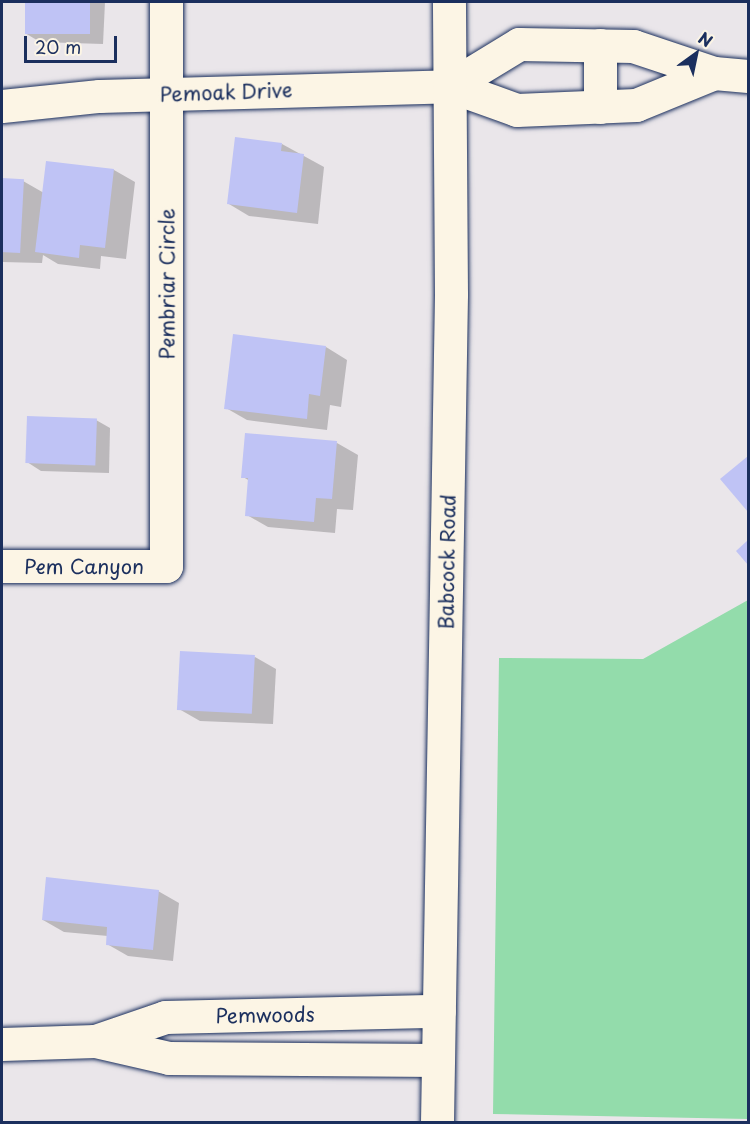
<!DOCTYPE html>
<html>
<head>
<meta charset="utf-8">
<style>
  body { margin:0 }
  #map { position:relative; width:750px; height:1124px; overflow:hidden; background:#eae6ea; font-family:"Playpen Sans",sans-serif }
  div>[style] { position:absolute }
  .green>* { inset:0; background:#93dcab }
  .shadow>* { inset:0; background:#0003 }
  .building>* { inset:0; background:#bfc3f5; transform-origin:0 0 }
  .roads { filter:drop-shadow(0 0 2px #1b2f5e) drop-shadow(0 0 2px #1b2f5e) }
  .street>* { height:33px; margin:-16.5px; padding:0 16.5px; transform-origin:16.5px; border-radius:16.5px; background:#fcf5e5 }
  .secondary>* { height:33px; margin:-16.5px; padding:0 16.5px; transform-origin:16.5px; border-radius:16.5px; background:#fcf5e5 }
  span { translate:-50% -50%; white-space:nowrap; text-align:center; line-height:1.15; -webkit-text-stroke:6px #fcf5e5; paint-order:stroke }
  .street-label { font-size:20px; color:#1b2f5e }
  .frame { position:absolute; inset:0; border:3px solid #1b2f5e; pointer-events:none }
  .north { position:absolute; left:666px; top:24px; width:60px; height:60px; -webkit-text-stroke:4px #fcf5e5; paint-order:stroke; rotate:33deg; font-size:16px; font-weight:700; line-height:24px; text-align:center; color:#1b2f5e }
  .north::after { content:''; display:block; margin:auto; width:21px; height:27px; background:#1b2f5e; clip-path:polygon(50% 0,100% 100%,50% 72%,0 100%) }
  .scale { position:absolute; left:24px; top:36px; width:93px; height:27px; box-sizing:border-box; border:3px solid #1b2f5e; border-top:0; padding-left:8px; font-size:18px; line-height:21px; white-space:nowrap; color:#1b2f5e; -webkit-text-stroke:4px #fcf5e5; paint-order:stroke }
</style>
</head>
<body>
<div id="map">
  <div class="green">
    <div style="clip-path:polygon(748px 600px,748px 1119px,493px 1114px,499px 658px,643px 659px)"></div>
  </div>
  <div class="shadow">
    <div style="clip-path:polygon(27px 2px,105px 2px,103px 44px,40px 42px,25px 33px)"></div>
    <div style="clip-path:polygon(282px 144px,324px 167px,318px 224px,249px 216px,229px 204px)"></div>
    <div style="clip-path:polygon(48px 162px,114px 170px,135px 182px,126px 259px,101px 256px,100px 269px,58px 264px,43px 255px,42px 263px,2px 262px,2px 180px,23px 181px,44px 193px)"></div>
    <div style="clip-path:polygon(326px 347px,347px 360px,341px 407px,330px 405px,327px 430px,247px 420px,226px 408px)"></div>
    <div style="clip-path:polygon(96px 420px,110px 428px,109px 473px,41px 471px,27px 462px)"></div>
    <div style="clip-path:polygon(337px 443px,358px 455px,353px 510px,337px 509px,335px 533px,268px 527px,247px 515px,250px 481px,243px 477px)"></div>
    <div style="clip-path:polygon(748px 457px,748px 510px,723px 479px)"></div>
    <div style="clip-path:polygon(255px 657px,276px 669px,273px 724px,200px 721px,179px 709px)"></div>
    <div style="clip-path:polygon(158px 891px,179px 903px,173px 961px,128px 956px,107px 944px,108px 936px,64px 932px,43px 920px)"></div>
  </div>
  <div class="building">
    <div style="left:25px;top:2px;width:65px;height:32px"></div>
    <div style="clip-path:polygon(235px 137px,282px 143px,281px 151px,304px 154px,297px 213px,227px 204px)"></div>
    <div style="clip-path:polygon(46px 161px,114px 169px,105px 248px,80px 245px,79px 258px,35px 252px)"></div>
    <div style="left:2px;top:178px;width:22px;height:74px;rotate:3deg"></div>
    <div style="clip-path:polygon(233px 334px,326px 346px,320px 396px,309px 394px,307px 419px,224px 409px)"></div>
    <div style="left:27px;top:416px;width:70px;height:47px;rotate:2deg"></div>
    <div style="clip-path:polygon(245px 433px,337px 441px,332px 499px,316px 498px,314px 522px,245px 516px,248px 478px,241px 478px)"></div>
    <div style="clip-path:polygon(748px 456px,748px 512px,720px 479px)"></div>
    <div style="clip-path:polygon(748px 540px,748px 565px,736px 551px)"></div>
    <div style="left:180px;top:651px;width:75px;height:59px;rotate:3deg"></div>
    <div style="clip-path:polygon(46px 877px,159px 890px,153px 950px,106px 945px,107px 927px,42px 920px)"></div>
  </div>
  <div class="roads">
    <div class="street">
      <div style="left:600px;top:45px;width:62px;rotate:90deg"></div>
      <div style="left:450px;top:86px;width:81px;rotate:-31.3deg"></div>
      <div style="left:519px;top:44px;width:114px;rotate:1deg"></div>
      <div style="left:633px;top:46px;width:85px;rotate:18.4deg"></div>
      <div style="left:714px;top:73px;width:34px;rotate:5deg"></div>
      <div style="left:2px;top:106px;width:98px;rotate:-5.9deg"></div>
      <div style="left:99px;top:96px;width:351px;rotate:-1.6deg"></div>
      <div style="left:450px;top:86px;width:71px;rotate:19.7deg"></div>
      <div style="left:517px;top:110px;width:119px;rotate:-2.4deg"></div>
      <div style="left:636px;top:105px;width:84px;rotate:-22.3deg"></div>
      <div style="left:2px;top:566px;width:164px"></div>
      <div style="left:166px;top:566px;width:564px;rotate:-90deg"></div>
      <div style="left:95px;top:1041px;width:74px;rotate:-18.9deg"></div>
      <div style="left:165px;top:1017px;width:274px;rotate:-1.3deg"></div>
      <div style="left:2px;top:1044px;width:93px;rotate:-1.8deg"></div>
      <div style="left:95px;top:1041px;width:76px;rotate:12.9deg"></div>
      <div style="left:169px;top:1058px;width:269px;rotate:0.4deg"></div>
    </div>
    <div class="secondary">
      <div style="left:437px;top:1122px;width:828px;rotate:-89.03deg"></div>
      <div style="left:451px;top:294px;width:292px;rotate:-90.4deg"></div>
    </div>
  </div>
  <div class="street-label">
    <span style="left:226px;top:92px;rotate:-2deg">Pemoak Drive</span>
    <span style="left:167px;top:284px;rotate:-90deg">Pembriar Circle</span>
    <span style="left:447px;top:562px;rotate:-89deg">Babcock Road</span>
    <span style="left:84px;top:566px">Pem Canyon</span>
    <span style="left:265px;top:1015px;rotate:-1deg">Pemwoods</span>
  </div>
  <div class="frame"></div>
  <div class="north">N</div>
  <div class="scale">20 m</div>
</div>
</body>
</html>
